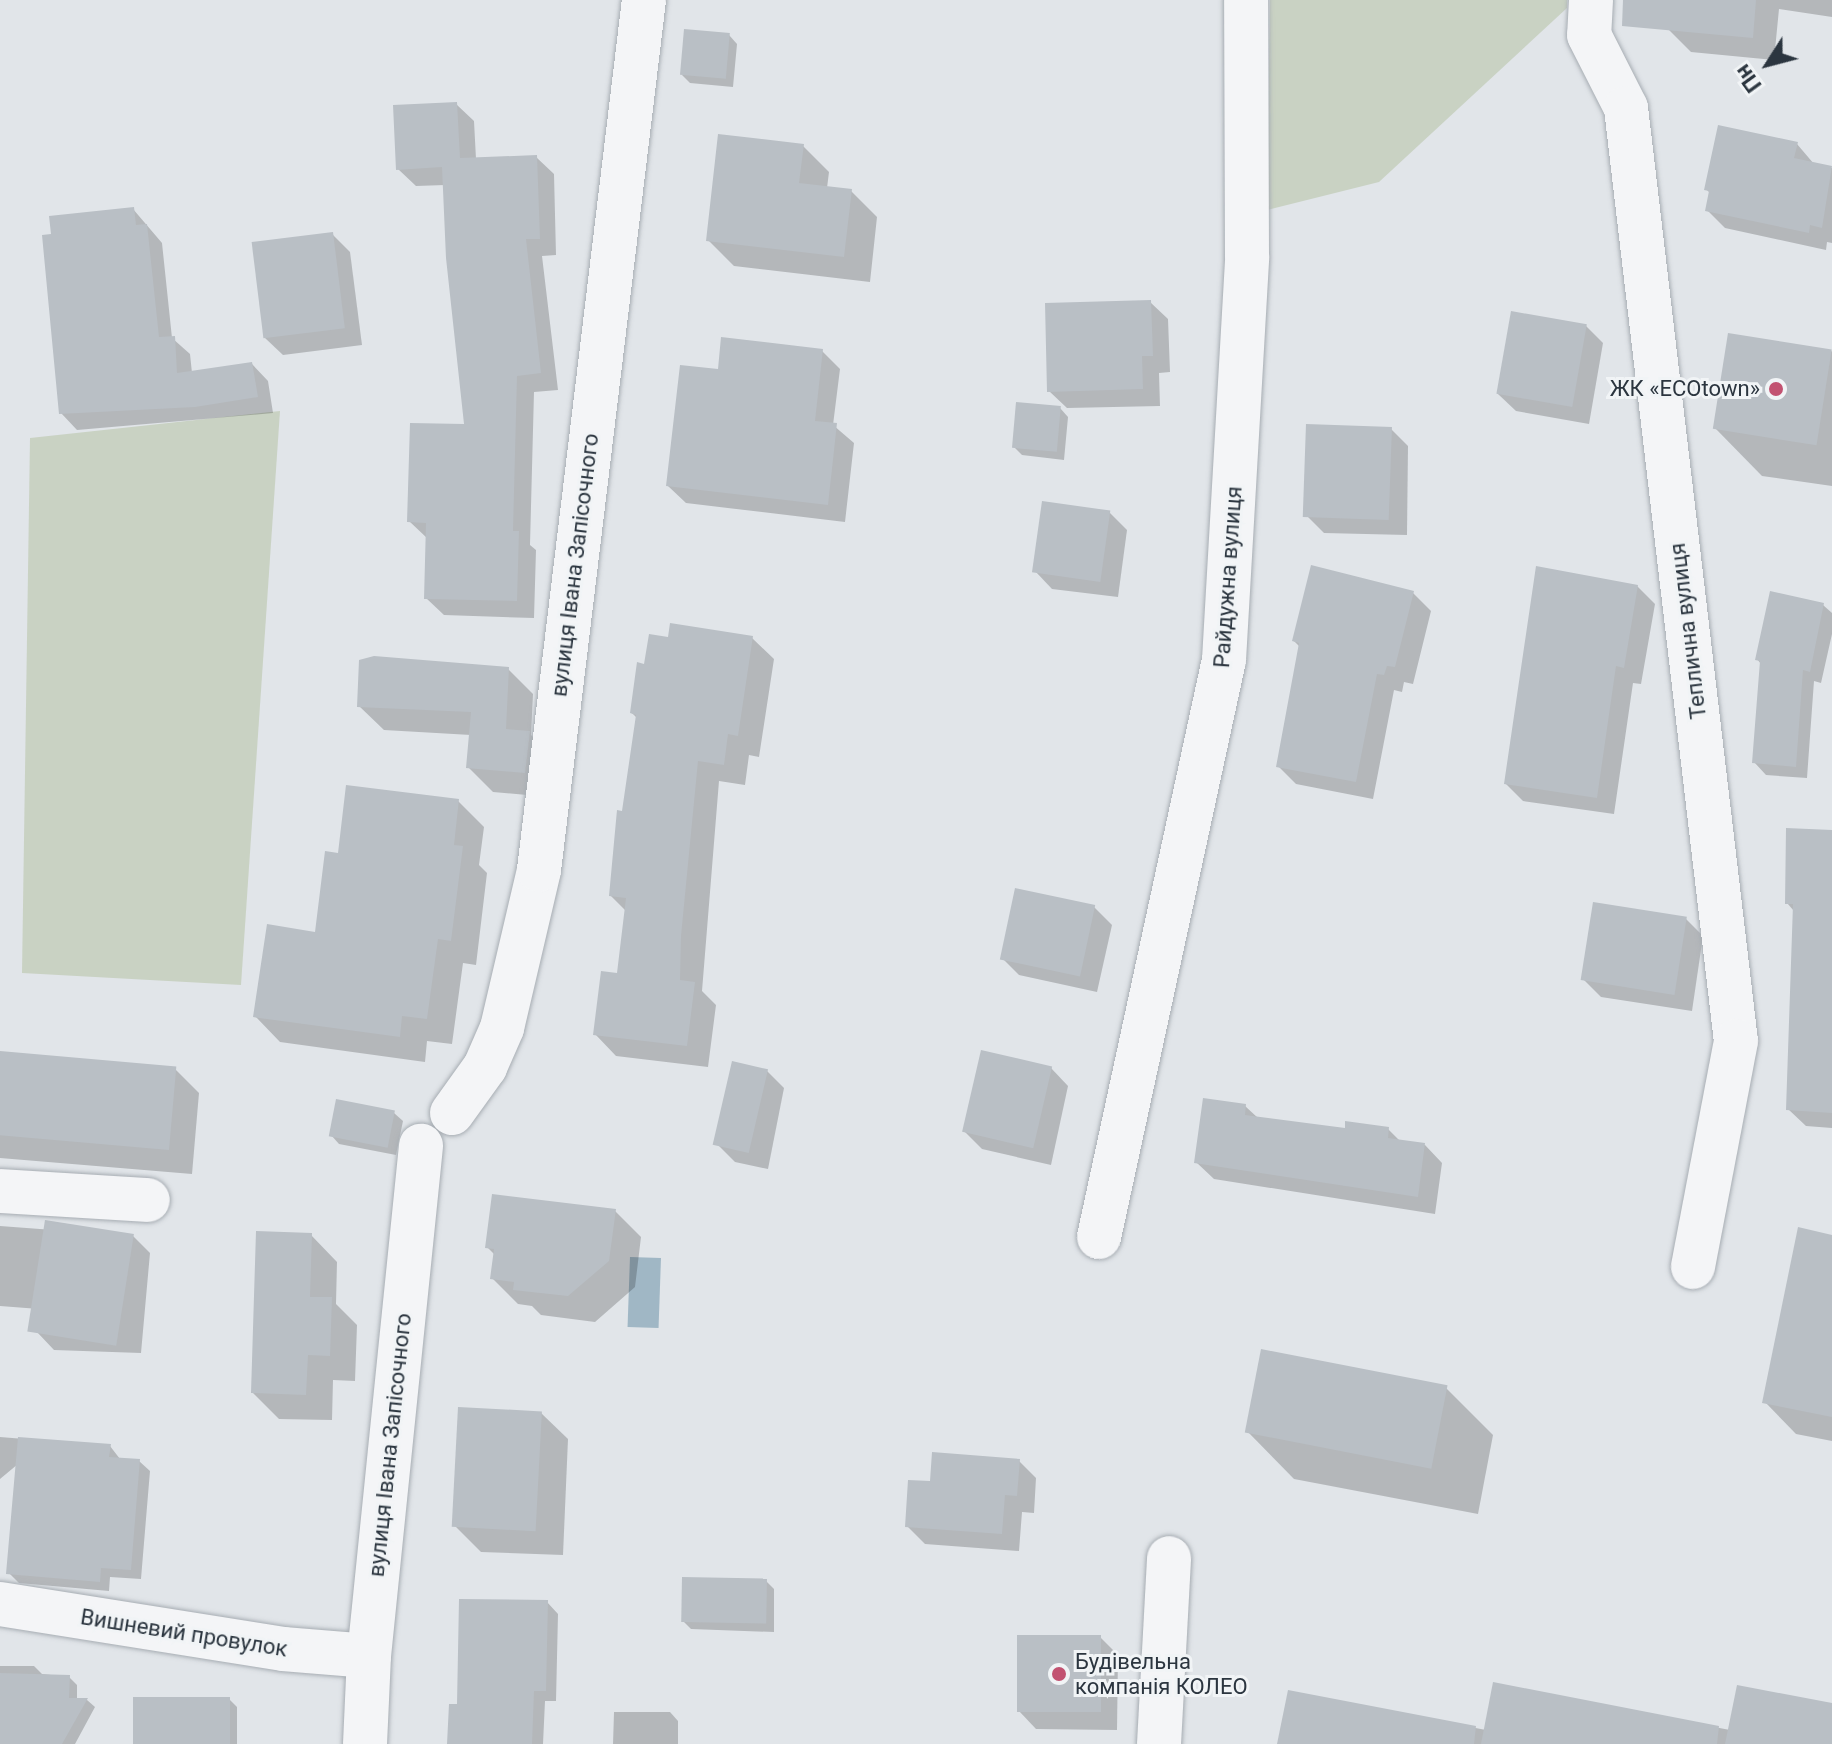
<!DOCTYPE html>
<html>
<head>
<meta charset="utf-8">
<style>
  body { margin:0 }
  #map { position:relative; width:1832px; height:1744px; overflow:hidden; background:#e1e5e9; font-family:Roboto,sans-serif }
  div>[style] { position:absolute }
  .green>* { inset:0; background:#c9d2c3 }
  .water>* { inset:0; background:#a0b7c5; transform-origin:0 0 }
  .shadow>* { inset:0; background:#0003 }
  .building>* { inset:0; background:#b9bfc5; transform-origin:0 0 }
  .roads { filter:drop-shadow(0 0 2px #a7adb3) drop-shadow(0 0 2px #a7adb3) }
  .minor>* { height:44px; margin:-22px; padding:0 22px; transform-origin:22px; border-radius:22px; background:#f4f5f7 }
  .dots>* { width:22px; height:22px; translate:-50% -50%; box-sizing:border-box; border:4px solid #f1f4f6; border-radius:50% }
  span { translate:-50% -50%; white-space:nowrap; text-align:center; line-height:1.15; -webkit-text-stroke:6px #f1f4f6; paint-order:stroke }
  .poi-label { font-size:22px; color:#2b353f }
  .right { translate:-100% -50%; text-align:right }
  .left { translate:0 -50%; text-align:left }
  .street-label { font-size:22px; color:#2b353f }
  .north { position:absolute; left:1728px; top:24px; width:80px; height:80px; -webkit-text-stroke:6px #f1f4f6; paint-order:stroke; rotate:234deg; font-size:22px; font-weight:700; line-height:32px; text-align:center; color:#2b353f }
  .north::after { content:''; display:block; margin:auto; width:28px; height:36px; background:#2b353f; clip-path:polygon(50% 0,100% 100%,50% 72%,0 100%) }
</style>
</head>
<body>
<div id="map">
  <div class="green">
    <div style="clip-path:polygon(1270px 0,1567px 0,1567px 8px,1379px 182px,1267px 210px)"></div>
    <div style="clip-path:polygon(280px 411px,241px 985px,22px 973px,30px 438px)"></div>
  </div>
  <div class="water">
    <div style="left:630px;top:1257px;width:31px;height:70px;rotate:2deg"></div>
  </div>
  <div class="shadow">
    <div style="clip-path:polygon(1672px 0,1832px 0,1832px 17px,1779px 9px,1774px 60px,1691px 52px,1669px 30px)"></div>
    <div style="clip-path:polygon(729px 35px,737px 44px,733px 87px,690px 83px,682px 75px)"></div>
    <div style="clip-path:polygon(456px 104px,474px 121px,476px 159px,536px 157px,554px 174px,556px 255px,542px 256px,558px 390px,534px 392px,530px 545px,536px 550px,534px 618px,444px 615px,426px 598px,428px 539px,409px 521px,467px 426px,445px 185px,416px 186px,398px 169px)"></div>
    <div style="clip-path:polygon(1797px 144px,1814px 164px,1832px 168px,1832px 243px,1827px 242px,1826px 250px,1725px 228px,1707px 210px,1711px 194px,1706px 189px)"></div>
    <div style="clip-path:polygon(803px 146px,829px 172px,827px 188px,851px 191px,877px 217px,870px 282px,734px 266px,708px 240px)"></div>
    <div style="clip-path:polygon(133px 209px,162px 243px,172px 338px,190px 354px,192px 373px,252px 364px,268px 381px,273px 413px,77px 430px,61px 413px)"></div>
    <div style="clip-path:polygon(332px 234px,350px 252px,362px 345px,283px 355px,265px 338px)"></div>
    <div style="clip-path:polygon(1150px 302px,1168px 319px,1170px 372px,1159px 373px,1160px 406px,1067px 408px,1049px 391px)"></div>
    <div style="clip-path:polygon(1586px 326px,1603px 343px,1589px 424px,1516px 411px,1498px 394px)"></div>
    <div style="clip-path:polygon(822px 351px,840px 369px,833px 425px,854px 443px,845px 522px,686px 503px,668px 486px,720px 371px)"></div>
    <div style="clip-path:polygon(1832px 351px,1832px 486px,1762px 476px,1715px 428px)"></div>
    <div style="clip-path:polygon(1060px 408px,1068px 417px,1064px 460px,1022px 455px,1014px 447px)"></div>
    <div style="clip-path:polygon(1391px 429px,1408px 446px,1407px 535px,1324px 533px,1307px 516px)"></div>
    <div style="clip-path:polygon(1109px 512px,1127px 530px,1118px 597px,1052px 589px,1035px 571px)"></div>
    <div style="clip-path:polygon(1637px 586px,1655px 604px,1641px 684px,1633px 683px,1614px 814px,1523px 801px,1506px 784px)"></div>
    <div style="clip-path:polygon(1413px 593px,1431px 611px,1413px 684px,1404px 682px,1402px 692px,1394px 690px,1373px 799px,1296px 784px,1278px 766px,1300px 647px,1294px 641px)"></div>
    <div style="clip-path:polygon(1823px 605px,1832px 613px,1832px 634px,1821px 683px,1814px 681px,1807px 778px,1766px 775px,1754px 762px,1761px 664px,1757px 659px)"></div>
    <div style="clip-path:polygon(752px 638px,774px 659px,759px 757px,749px 755px,745px 785px,719px 781px,702px 991px,716px 1005px,708px 1067px,616px 1056px,595px 1034px,619px 975px,626px 911px,611px 896px,638px 719px,632px 713px,646px 666px,670px 639px)"></div>
    <div style="clip-path:polygon(508px 669px,533px 694px,531px 735px,553px 757px,549px 797px,493px 792px,468px 767px,471px 735px,384px 730px,359px 706px)"></div>
    <div style="clip-path:polygon(458px 801px,484px 827px,479px 865px,487px 873px,476px 965px,463px 963px,452px 1044px,427px 1041px,425px 1062px,280px 1042px,255px 1016px,317px 935px,339px 855px)"></div>
    <div style="clip-path:polygon(1832px 831px,1832px 1128px,1806px 1126px,1788px 1109px,1794px 911px,1787px 903px)"></div>
    <div style="clip-path:polygon(1094px 907px,1112px 925px,1097px 992px,1019px 975px,1002px 958px)"></div>
    <div style="clip-path:polygon(1686px 919px,1703px 936px,1692px 1011px,1601px 997px,1584px 980px)"></div>
    <div style="clip-path:polygon(0 1055px,175px 1069px,199px 1093px,192px 1174px,0 1158px)"></div>
    <div style="clip-path:polygon(1051px 1068px,1068px 1086px,1051px 1165px,982px 1149px,965px 1132px)"></div>
    <div style="clip-path:polygon(767px 1071px,784px 1088px,768px 1169px,735px 1162px,717px 1144px)"></div>
    <div style="clip-path:polygon(1245px 1106px,1258px 1118px,1346px 1130px,1388px 1129px,1401px 1142px,1425px 1145px,1442px 1163px,1435px 1214px,1214px 1179px,1196px 1162px)"></div>
    <div style="clip-path:polygon(394px 1113px,403px 1121px,396px 1155px,339px 1144px,331px 1135px)"></div>
    <div style="clip-path:polygon(615px 1211px,641px 1237px,635px 1287px,595px 1322px,541px 1315px,532px 1306px,518px 1304px,492px 1278px,495px 1255px,487px 1247px)"></div>
    <div style="clip-path:polygon(0 1226px,133px 1236px,150px 1253px,141px 1353px,54px 1350px,37px 1332px,39px 1309px,0 1306px)"></div>
    <div style="clip-path:polygon(311px 1235px,337px 1262px,336px 1304px,357px 1325px,355px 1381px,333px 1380px,332px 1420px,279px 1419px,253px 1393px)"></div>
    <div style="clip-path:polygon(1832px 1237px,1832px 1441px,1796px 1434px,1765px 1402px)"></div>
    <div style="clip-path:polygon(1446px 1388px,1493px 1435px,1478px 1514px,1294px 1479px,1247px 1431px)"></div>
    <div style="clip-path:polygon(541px 1413px,568px 1439px,563px 1555px,481px 1552px,455px 1526px)"></div>
    <div style="clip-path:polygon(0 1437px,110px 1446px,120px 1459px,139px 1461px,150px 1471px,141px 1579px,110px 1577px,109px 1591px,19px 1583px,9px 1573px,18px 1464px,0 1479px)"></div>
    <div style="clip-path:polygon(1019px 1461px,1036px 1478px,1034px 1513px,1022px 1512px,1019px 1551px,925px 1544px,908px 1527px,932px 1483px)"></div>
    <div style="clip-path:polygon(766px 1581px,774px 1589px,774px 1632px,691px 1629px,683px 1621px)"></div>
    <div style="clip-path:polygon(547px 1602px,558px 1614px,556px 1701px,545px 1701px,543px 1744px,448px 1744px,459px 1706px)"></div>
    <div style="clip-path:polygon(1100px 1637px,1118px 1655px,1117px 1730px,1036px 1729px,1019px 1711px)"></div>
    <div style="clip-path:polygon(0 1666px,34px 1666px,42px 1674px,69px 1677px,77px 1685px,77px 1700px,87px 1700px,95px 1707px,75px 1744px,0 1744px)"></div>
    <div style="clip-path:polygon(1494px 1685px,1730px 1730px,1832px 1705px,1832px 1744px,1279px 1744px,1289px 1692px,1486px 1730px)"></div>
    <div style="clip-path:polygon(229px 1699px,237px 1707px,237px 1744px,136px 1744px)"></div>
    <div style="clip-path:polygon(614px 1712px,670px 1712px,678px 1721px,678px 1744px,613px 1744px)"></div>
  </div>
  <div class="building">
    <div style="clip-path:polygon(1623px 0,1756px 0,1753px 38px,1622px 26px)"></div>
    <div style="left:684px;top:29px;width:46px;height:46px;rotate:5deg"></div>
    <div style="clip-path:polygon(457px 102px,460px 158px,537px 155px,540px 239px,526px 239px,541px 373px,517px 376px,513px 531px,519px 531px,517px 601px,424px 599px,426px 523px,407px 522px,410px 423px,464px 424px,446px 258px,442px 167px,396px 170px,393px 105px)"></div>
    <div style="clip-path:polygon(1718px 125px,1798px 142px,1794px 158px,1832px 166px,1822px 228px,1810px 225px,1809px 233px,1705px 211px,1709px 191px,1704px 190px)"></div>
    <div style="clip-path:polygon(718px 134px,804px 144px,799px 183px,852px 189px,844px 257px,706px 241px)"></div>
    <div style="clip-path:polygon(134px 207px,136px 225px,147px 224px,159px 337px,175px 336px,177px 373px,252px 362px,258px 397px,195px 407px,59px 414px,42px 235px,51px 234px,49px 216px)"></div>
    <div style="left:333px;top:232px;width:97px;height:82px;rotate:83deg"></div>
    <div style="clip-path:polygon(1151px 300px,1153px 356px,1142px 356px,1143px 389px,1047px 392px,1045px 303px)"></div>
    <div style="left:1511px;top:311px;width:77px;height:84px;rotate:10deg"></div>
    <div style="left:1728px;top:333px;width:105px;height:97px;rotate:9deg"></div>
    <div style="clip-path:polygon(721px 337px,823px 349px,815px 421px,837px 423px,828px 505px,666px 486px,680px 365px,718px 369px)"></div>
    <div style="left:1016px;top:402px;width:45px;height:46px;rotate:5deg"></div>
    <div style="left:1306px;top:424px;width:86px;height:93px;rotate:2deg"></div>
    <div style="left:1042px;top:501px;width:69px;height:72px;rotate:8deg"></div>
    <div style="clip-path:polygon(1311px 565px,1414px 591px,1395px 667px,1387px 666px,1384px 675px,1377px 674px,1356px 782px,1276px 767px,1299px 643px,1292px 641px)"></div>
    <div style="clip-path:polygon(1536px 566px,1638px 585px,1624px 668px,1616px 666px,1597px 798px,1504px 784px)"></div>
    <div style="clip-path:polygon(1770px 591px,1824px 603px,1810px 672px,1803px 670px,1796px 767px,1752px 763px,1760px 661px,1755px 660px)"></div>
    <div style="clip-path:polygon(670px 623px,753px 636px,738px 736px,728px 734px,724px 765px,698px 761px,681px 936px,680px 980px,695px 982px,687px 1046px,593px 1035px,601px 971px,617px 973px,626px 898px,609px 896px,617px 810px,622px 811px,636px 715px,630px 713px,637px 662px,644px 664px,649px 634px,668px 637px)"></div>
    <div style="clip-path:polygon(374px 656px,509px 667px,506px 729px,530px 731px,525px 773px,466px 768px,471px 712px,357px 707px,359px 660px)"></div>
    <div style="clip-path:polygon(346px 785px,459px 799px,454px 845px,463px 846px,451px 941px,438px 939px,427px 1019px,402px 1016px,400px 1037px,253px 1017px,267px 924px,315px 932px,325px 851px,338px 853px)"></div>
    <div style="clip-path:polygon(1786px 828px,1832px 830px,1832px 1113px,1786px 1110px,1793px 904px,1785px 904px)"></div>
    <div style="left:1015px;top:888px;width:82px;height:73px;rotate:12deg"></div>
    <div style="left:1593px;top:902px;width:95px;height:79px;rotate:9deg"></div>
    <div style="left:981px;top:1050px;width:73px;height:84px;rotate:13deg"></div>
    <div style="left:0;top:1051px;width:177px;height:84px;rotate:5deg"></div>
    <div style="left:732px;top:1061px;width:37px;height:86px;rotate:13deg"></div>
    <div style="clip-path:polygon(1203px 1098px,1246px 1104px,1245px 1115px,1345px 1128px,1345px 1121px,1389px 1127px,1388px 1138px,1425px 1143px,1418px 1197px,1194px 1163px)"></div>
    <div style="left:336px;top:1099px;width:60px;height:38px;rotate:11deg"></div>
    <div style="clip-path:polygon(492px 1194px,616px 1209px,609px 1261px,568px 1296px,513px 1290px,514px 1282px,490px 1279px,494px 1249px,485px 1248px)"></div>
    <div style="left:45px;top:1220px;width:90px;height:113px;rotate:9deg"></div>
    <div style="clip-path:polygon(1798px 1227px,1832px 1235px,1832px 1417px,1762px 1403px)"></div>
    <div style="clip-path:polygon(256px 1231px,312px 1233px,310px 1297px,332px 1297px,330px 1356px,308px 1355px,306px 1395px,251px 1393px)"></div>
    <div style="left:1261px;top:1349px;width:190px;height:85px;rotate:11deg"></div>
    <div style="left:458px;top:1407px;width:84px;height:120px;rotate:3deg"></div>
    <div style="clip-path:polygon(18px 1437px,111px 1444px,109px 1457px,140px 1459px,131px 1570px,101px 1568px,100px 1582px,6px 1574px)"></div>
    <div style="clip-path:polygon(932px 1452px,1020px 1459px,1017px 1496px,1005px 1495px,1002px 1534px,905px 1527px,908px 1480px,930px 1481px)"></div>
    <div style="left:682px;top:1577px;width:85px;height:45px;rotate:1deg"></div>
    <div style="clip-path:polygon(459px 1599px,548px 1600px,546px 1691px,534px 1691px,532px 1744px,447px 1744px,449px 1704px,457px 1704px)"></div>
    <div style="left:1017px;top:1635px;width:84px;height:77px"></div>
    <div style="clip-path:polygon(0 1673px,70px 1675px,69px 1698px,88px 1698px,62px 1744px,0 1744px)"></div>
    <div style="clip-path:polygon(1493px 1682px,1719px 1726px,1717px 1744px,1481px 1744px)"></div>
    <div style="clip-path:polygon(1737px 1685px,1832px 1703px,1832px 1744px,1725px 1744px)"></div>
    <div style="clip-path:polygon(1288px 1690px,1476px 1726px,1474px 1744px,1277px 1744px)"></div>
    <div style="left:133px;top:1697px;width:97px;height:47px"></div>
  </div>
  <div class="roads">
    <div class="minor">
      <div style="left:1591px;top:0;width:35px;rotate:93deg"></div>
      <div style="left:1589px;top:35px;width:82px;rotate:63.1deg"></div>
      <div style="left:1626px;top:108px;width:939px;rotate:83.28deg"></div>
      <div style="left:1736px;top:1041px;width:230px;rotate:100.8deg"></div>
      <div style="left:452px;top:1113px;width:57px;rotate:-54.3deg"></div>
      <div style="left:485px;top:1067px;width:43px;rotate:-66.4deg"></div>
      <div style="left:502px;top:1028px;width:162px;rotate:-76.8deg"></div>
      <div style="left:539px;top:870px;width:876px;rotate:-83.12deg"></div>
      <div style="left:0;top:1191px;width:148px;rotate:3.5deg"></div>
      <div style="left:1099px;top:1237px;width:590px;rotate:-77.78deg"></div>
      <div style="left:1224px;top:660px;width:404px;rotate:-86.7deg"></div>
      <div style="left:1247px;top:257px;width:257px;rotate:-90.2deg"></div>
      <div style="left:0;top:1604px;width:287px;rotate:9deg"></div>
      <div style="left:283px;top:1649px;width:86px;rotate:4.7deg"></div>
      <div style="left:365px;top:1744px;width:88px;rotate:-87.4deg"></div>
      <div style="left:369px;top:1656px;width:513px;rotate:-84.18deg"></div>
      <div style="left:1159px;top:1744px;width:186px;rotate:-86.9deg"></div>
    </div>
  </div>
  <div class="dots">
    <div style="left:1776px;top:389px;background:#c25271"></div>
    <div style="left:1059px;top:1674px;background:#c25271"></div>
  </div>
  <div class="poi-label">
    <span class="right" style="left:1760px;top:389px">ЖК «ECOtown»</span>
    <span class="left" style="left:1075px;top:1674px">Будівельна<br>компанія КОЛЕО</span>
  </div>
  <div class="street-label">
    <span style="left:575px;top:565px;rotate:-83deg">вулиця Івана Запісочного</span>
    <span style="left:1228px;top:577px;rotate:-86deg">Райдужна вулиця</span>
    <span style="left:1688px;top:631px;rotate:-97deg">Теплична вулиця</span>
    <span style="left:390px;top:1445px;rotate:-84deg">вулиця Івана Запісочного</span>
    <span style="left:184px;top:1633px;rotate:9deg">Вишневий провулок</span>
  </div>
  <div class="north">Пн</div>
</div>
</body>
</html>
